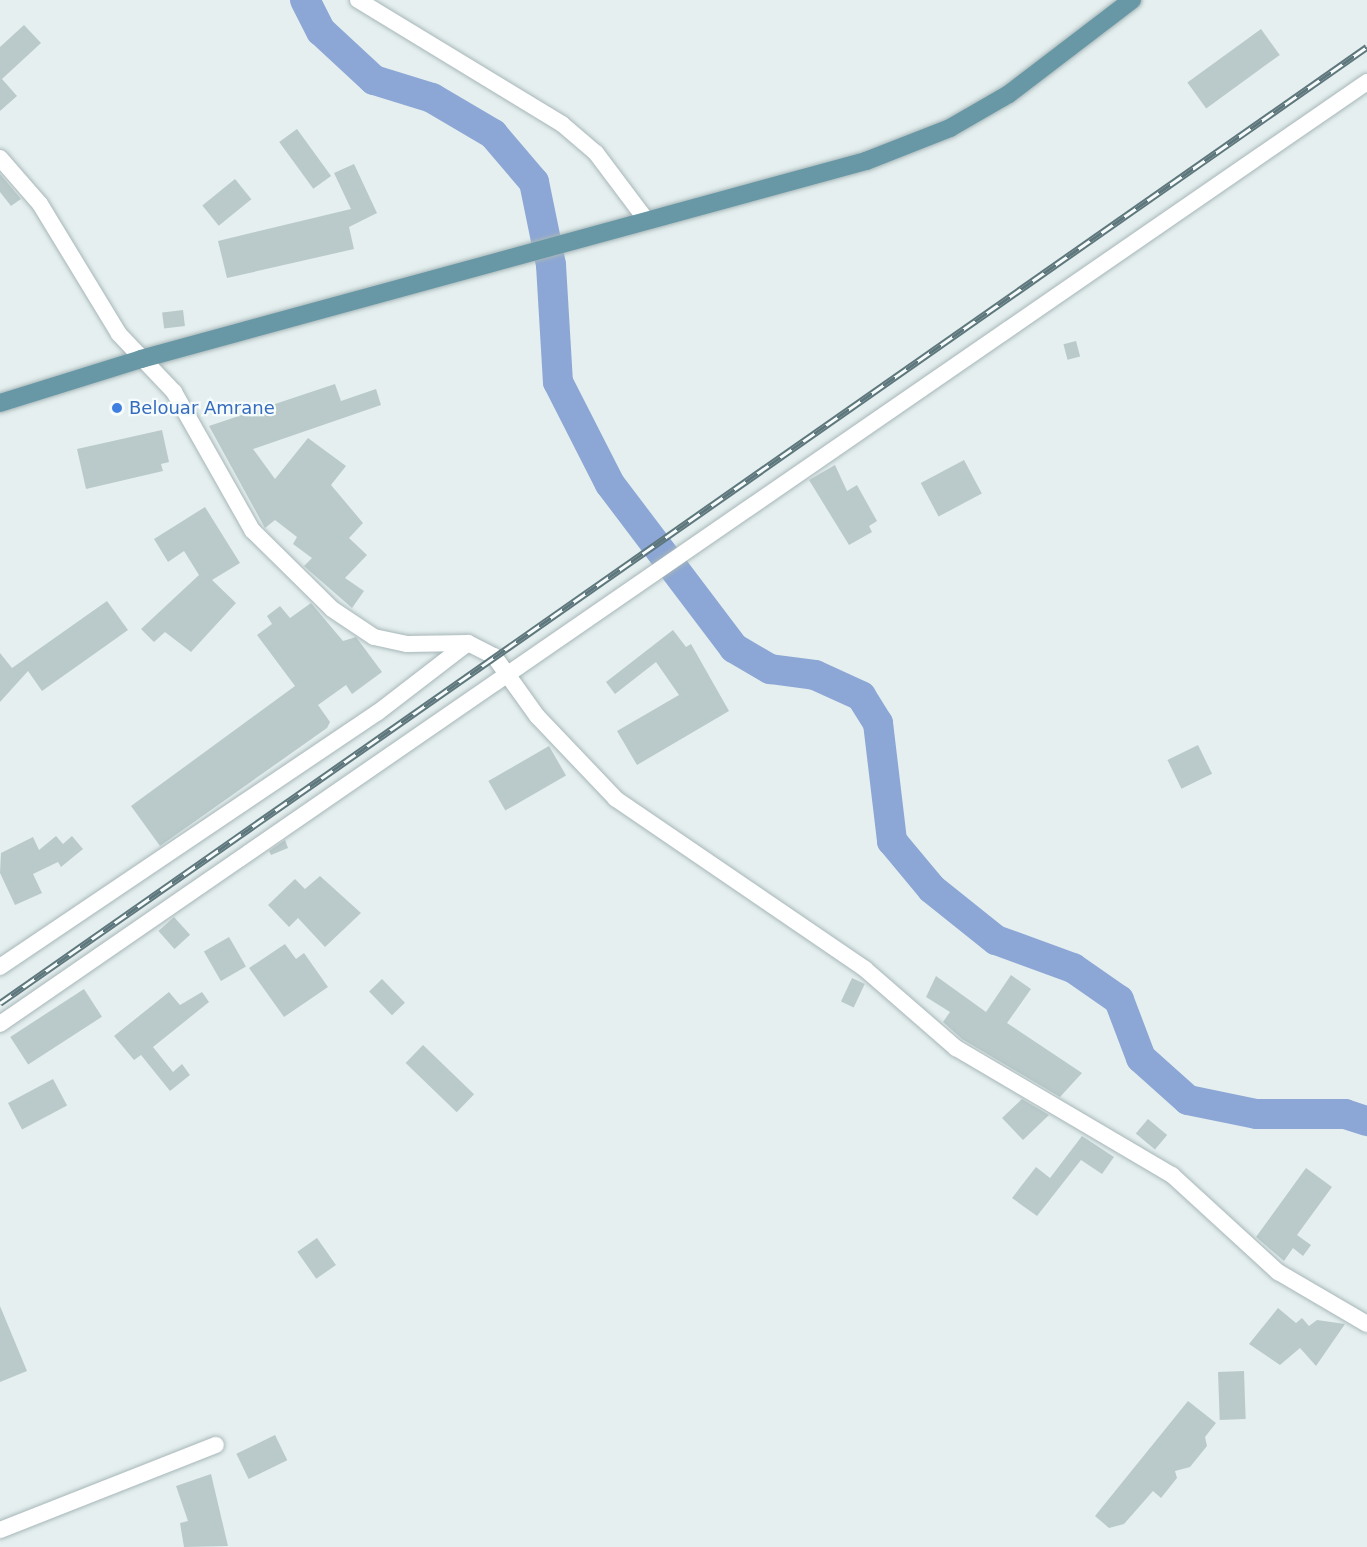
<!DOCTYPE html>
<html>
<head>
<meta charset="utf-8">
<style>
  body { margin:0 }
  #map { position:relative; width:1367px; height:1547px; overflow:hidden; background:#e5efef; font-family:"DejaVu Sans",sans-serif }
  div>[style] { position:absolute }
  .river>* { height:30px; margin:-15px; padding:0 15px; transform-origin:15px; border-radius:15px; background:#8ca7d5 }
  .building>* { inset:0; background:#bacaca; transform-origin:0 0 }
  .roads { filter:drop-shadow(0 0 2px #a7b6b8) drop-shadow(0 0 2px #a7b6b8) }
  .minor>* { height:16px; margin:-8px; padding:0 8px; transform-origin:8px; border-radius:8px; background:#fff }
  .major>* { height:18px; margin:-9px; padding:0 9px; transform-origin:9px; border-radius:9px; background:#6898a6 }
  .rail>* { height:7px; margin-top:-3.5px; transform-origin:0; background:repeating-linear-gradient(90deg,#f6fbfb 0 14px,#5e777d 0 28px); box-sizing:border-box; border-block:2px solid #5e777d }
  .dots>* { width:16px; height:16px; translate:-50% -50%; box-sizing:border-box; border:3px solid #f6fbfb; border-radius:50% }
  span { translate:-50% -50%; white-space:nowrap; text-align:center; line-height:1.15; -webkit-text-stroke:4.5px #f6fbfb; paint-order:stroke }
  .shop-label { font-size:18px; color:#366cbe }
  .left { translate:0 -50%; text-align:left }
</style>
</head>
<body>
<div id="map">
  <div class="river">
    <div style="left:305px;top:0;width:35px;rotate:63deg"></div>
    <div style="left:321px;top:31px;width:72px;rotate:42.8deg"></div>
    <div style="left:374px;top:80px;width:61px;rotate:17.2deg"></div>
    <div style="left:432px;top:98px;width:71px;rotate:30.5deg"></div>
    <div style="left:493px;top:134px;width:63px;rotate:49.5deg"></div>
    <div style="left:534px;top:182px;width:85px;rotate:78.4deg"></div>
    <div style="left:551px;top:265px;width:117px;rotate:86.6deg"></div>
    <div style="left:558px;top:382px;width:114px;rotate:63deg"></div>
    <div style="left:610px;top:484px;width:206px;rotate:52.9deg"></div>
    <div style="left:734px;top:648px;width:42px;rotate:30.3deg"></div>
    <div style="left:770px;top:669px;width:45px;rotate:7.6deg"></div>
    <div style="left:815px;top:675px;width:51px;rotate:24.5deg"></div>
    <div style="left:861px;top:696px;width:32px;rotate:58deg"></div>
    <div style="left:878px;top:723px;width:119px;rotate:83.2deg"></div>
    <div style="left:892px;top:841px;width:62px;rotate:50.2deg"></div>
    <div style="left:932px;top:889px;width:82px;rotate:38.6deg"></div>
    <div style="left:996px;top:940px;width:82px;rotate:20deg"></div>
    <div style="left:1073px;top:968px;width:56px;rotate:34.8deg"></div>
    <div style="left:1119px;top:1000px;width:62px;rotate:69.2deg"></div>
    <div style="left:1141px;top:1058px;width:63px;rotate:41.8deg"></div>
    <div style="left:1188px;top:1100px;width:69px;rotate:11.6deg"></div>
    <div style="left:1256px;top:1114px;width:89px"></div>
    <div style="left:1345px;top:1114px;width:23px;rotate:18deg"></div>
  </div>
  <div class="building">
    <div style="clip-path:polygon(24px 25px,41px 43px,2px 79px,17px 96px,0 111px,0 47px)"></div>
    <div style="left:1261px;top:29px;width:32px;height:91px;rotate:54deg"></div>
    <div style="left:297px;top:129px;width:58px;height:22px;rotate:54deg"></div>
    <div style="clip-path:polygon(354px 164px,377px 213px,349px 227px,354px 249px,227px 278px,218px 241px,351px 209px,334px 173px)"></div>
    <div style="clip-path:polygon(0 174px,21px 199px,11px 206px,0 192px)"></div>
    <div style="left:235px;top:179px;width:26px;height:42px;rotate:51deg"></div>
    <div style="left:183px;top:310px;width:16px;height:21px;rotate:83deg"></div>
    <div style="left:1076px;top:341px;width:16px;height:13px;rotate:75deg"></div>
    <div style="clip-path:polygon(335px 384px,341px 401px,376px 389px,381px 405px,253px 449px,275px 479px,308px 438px,346px 466px,331px 485px,363px 523px,349px 538px,367px 555px,345px 578px,364px 591px,352px 608px,304px 566px,312px 558px,293px 544px,297px 537px,275px 520px,265px 528px,209px 426px)"></div>
    <div style="clip-path:polygon(162px 430px,169px 462px,161px 464px,163px 471px,86px 489px,77px 449px)"></div>
    <div style="left:964px;top:460px;width:38px;height:49px;rotate:62deg"></div>
    <div style="clip-path:polygon(835px 465px,847px 491px,857px 485px,877px 521px,869px 526px,872px 532px,849px 545px,809px 480px)"></div>
    <div style="clip-path:polygon(205px 507px,240px 563px,212px 580px,236px 603px,191px 652px,165px 632px,154px 642px,141px 629px,199px 575px,184px 551px,168px 562px,154px 539px)"></div>
    <div style="clip-path:polygon(107px 601px,128px 630px,42px 691px,28px 671px,0 702px,0 653px,12px 668px)"></div>
    <div style="clip-path:polygon(311px 603px,343px 641px,356px 637px,382px 672px,352px 694px,346px 685px,318px 705px,330px 722px,327px 728px,160px 846px,131px 806px,295px 686px,257px 635px,272px 624px,267px 616px,280px 606px,290px 618px)"></div>
    <div style="clip-path:polygon(673px 630px,686px 647px,691px 644px,729px 711px,637px 765px,617px 731px,679px 695px,656px 662px,615px 694px,606px 682px)"></div>
    <div style="left:1198px;top:745px;width:32px;height:34px;rotate:64deg"></div>
    <div style="left:549px;top:746px;width:34px;height:70px;rotate:60deg"></div>
    <div style="clip-path:polygon(56px 836px,63px 844px,72px 836px,83px 849px,61px 867px,58px 862px,33px 874px,42px 893px,15px 905px,0 873px,1px 853px,33px 837px,39px 850px)"></div>
    <div style="clip-path:polygon(285px 840px,288px 848px,271px 855px,269px 851px)"></div>
    <div style="clip-path:polygon(320px 876px,361px 913px,325px 947px,298px 918px,289px 927px,268px 905px,295px 879px,305px 889px)"></div>
    <div style="left:174px;top:917px;width:24px;height:21px;rotate:48deg"></div>
    <div style="left:229px;top:937px;width:34px;height:29px;rotate:60deg"></div>
    <div style="clip-path:polygon(285px 944px,296px 959px,304px 953px,328px 987px,284px 1017px,249px 968px)"></div>
    <div style="clip-path:polygon(1011px 975px,1031px 989px,1007px 1023px,1082px 1073px,1060px 1097px,962px 1039px,943px 1022px,950px 1012px,926px 997px,936px 976px,986px 1012px)"></div>
    <div style="left:852px;top:978px;width:14px;height:26px;rotate:25deg"></div>
    <div style="left:382px;top:979px;width:33px;height:18px;rotate:46deg"></div>
    <div style="left:84px;top:989px;width:33px;height:88px;rotate:57deg"></div>
    <div style="clip-path:polygon(169px 992px,180px 1005px,202px 992px,209px 1002px,153px 1047px,173px 1072px,182px 1064px,190px 1075px,170px 1091px,141px 1055px,134px 1060px,114px 1036px)"></div>
    <div style="left:423px;top:1045px;width:71px;height:25px;rotate:44deg"></div>
    <div style="left:53px;top:1079px;width:30px;height:51px;rotate:62deg"></div>
    <div style="clip-path:polygon(1022px 1099px,1049px 1115px,1023px 1140px,1002px 1118px)"></div>
    <div style="left:1148px;top:1119px;width:25px;height:19px;rotate:40deg"></div>
    <div style="clip-path:polygon(1082px 1136px,1114px 1157px,1102px 1174px,1081px 1160px,1037px 1216px,1012px 1198px,1036px 1167px,1050px 1178px)"></div>
    <div style="clip-path:polygon(1306px 1168px,1332px 1187px,1297px 1235px,1311px 1245px,1303px 1256px,1293px 1248px,1284px 1261px,1256px 1237px)"></div>
    <div style="left:317px;top:1238px;width:33px;height:24px;rotate:55deg"></div>
    <div style="clip-path:polygon(0 1306px,27px 1371px,0 1382px)"></div>
    <div style="clip-path:polygon(1278px 1308px,1296px 1323px,1302px 1318px,1309px 1326px,1317px 1320px,1345px 1324px,1316px 1366px,1300px 1348px,1280px 1365px,1249px 1344px)"></div>
    <div style="left:1244px;top:1371px;width:48px;height:26px;rotate:88deg"></div>
    <div style="clip-path:polygon(1188px 1401px,1216px 1423px,1205px 1437px,1207px 1446px,1190px 1467px,1175px 1471px,1177px 1478px,1161px 1498px,1153px 1491px,1124px 1524px,1109px 1528px,1095px 1516px)"></div>
    <div style="left:275px;top:1435px;width:28px;height:43px;rotate:64deg"></div>
    <div style="clip-path:polygon(211px 1474px,228px 1546px,184px 1547px,180px 1523px,188px 1521px,176px 1486px)"></div>
  </div>
  <div class="roads">
    <div class="minor">
      <div style="left:358px;top:0;width:239px;rotate:31.3deg"></div>
      <div style="left:562px;top:124px;width:45px;rotate:40.5deg"></div>
      <div style="left:596px;top:153px;width:85px;rotate:53.1deg"></div>
      <div style="left:0;top:158px;width:61px;rotate:49deg"></div>
      <div style="left:40px;top:204px;width:152px;rotate:58.7deg"></div>
      <div style="left:119px;top:334px;width:80px;rotate:46.5deg"></div>
      <div style="left:174px;top:392px;width:159px;rotate:60.5deg"></div>
      <div style="left:252px;top:530px;width:112px;rotate:44.6deg"></div>
      <div style="left:332px;top:609px;width:50px;rotate:33.7deg"></div>
      <div style="left:374px;top:637px;width:34px;rotate:12deg"></div>
      <div style="left:407px;top:644px;width:61px;rotate:-0.9deg"></div>
      <div style="left:468px;top:643px;width:29px;rotate:27deg"></div>
      <div style="left:494px;top:656px;width:74px;rotate:54.4deg"></div>
      <div style="left:537px;top:716px;width:115px;rotate:46.4deg"></div>
      <div style="left:616px;top:799px;width:301px;rotate:34.3deg"></div>
      <div style="left:865px;top:969px;width:121px;rotate:41deg"></div>
      <div style="left:956px;top:1048px;width:251px;rotate:30.5deg"></div>
      <div style="left:1172px;top:1175px;width:144px;rotate:42.5deg"></div>
      <div style="left:1278px;top:1272px;width:103px;rotate:30.3deg"></div>
      <div style="left:0;top:967px;width:455px;rotate:-34deg"></div>
      <div style="left:377px;top:713px;width:115px;rotate:-37.6deg"></div>
      <div style="left:0;top:1024px;width:1660px;rotate:-34.57deg"></div>
      <div style="left:0;top:1530px;width:232px;rotate:-21.5deg"></div>
    </div>
    <div class="major">
      <div style="left:0;top:403px;width:148px;rotate:-17.3deg"></div>
      <div style="left:141px;top:359px;width:752px;rotate:-15.28deg"></div>
      <div style="left:866px;top:161px;width:90px;rotate:-21.4deg"></div>
      <div style="left:950px;top:128px;width:68px;rotate:-30deg"></div>
      <div style="left:1009px;top:94px;width:155px;rotate:-37.4deg"></div>
    </div>
  </div>
  <div class="rail">
    <div style="left:0;top:1003px;width:1668px;rotate:-34.97deg"></div>
  </div>
  <div class="dots">
    <div style="left:117px;top:408px;background:#3f7fe0"></div>
  </div>
  <div class="shop-label">
    <span class="left" style="left:129px;top:408px">Belouar Amrane</span>
  </div>
</div>
</body>
</html>
